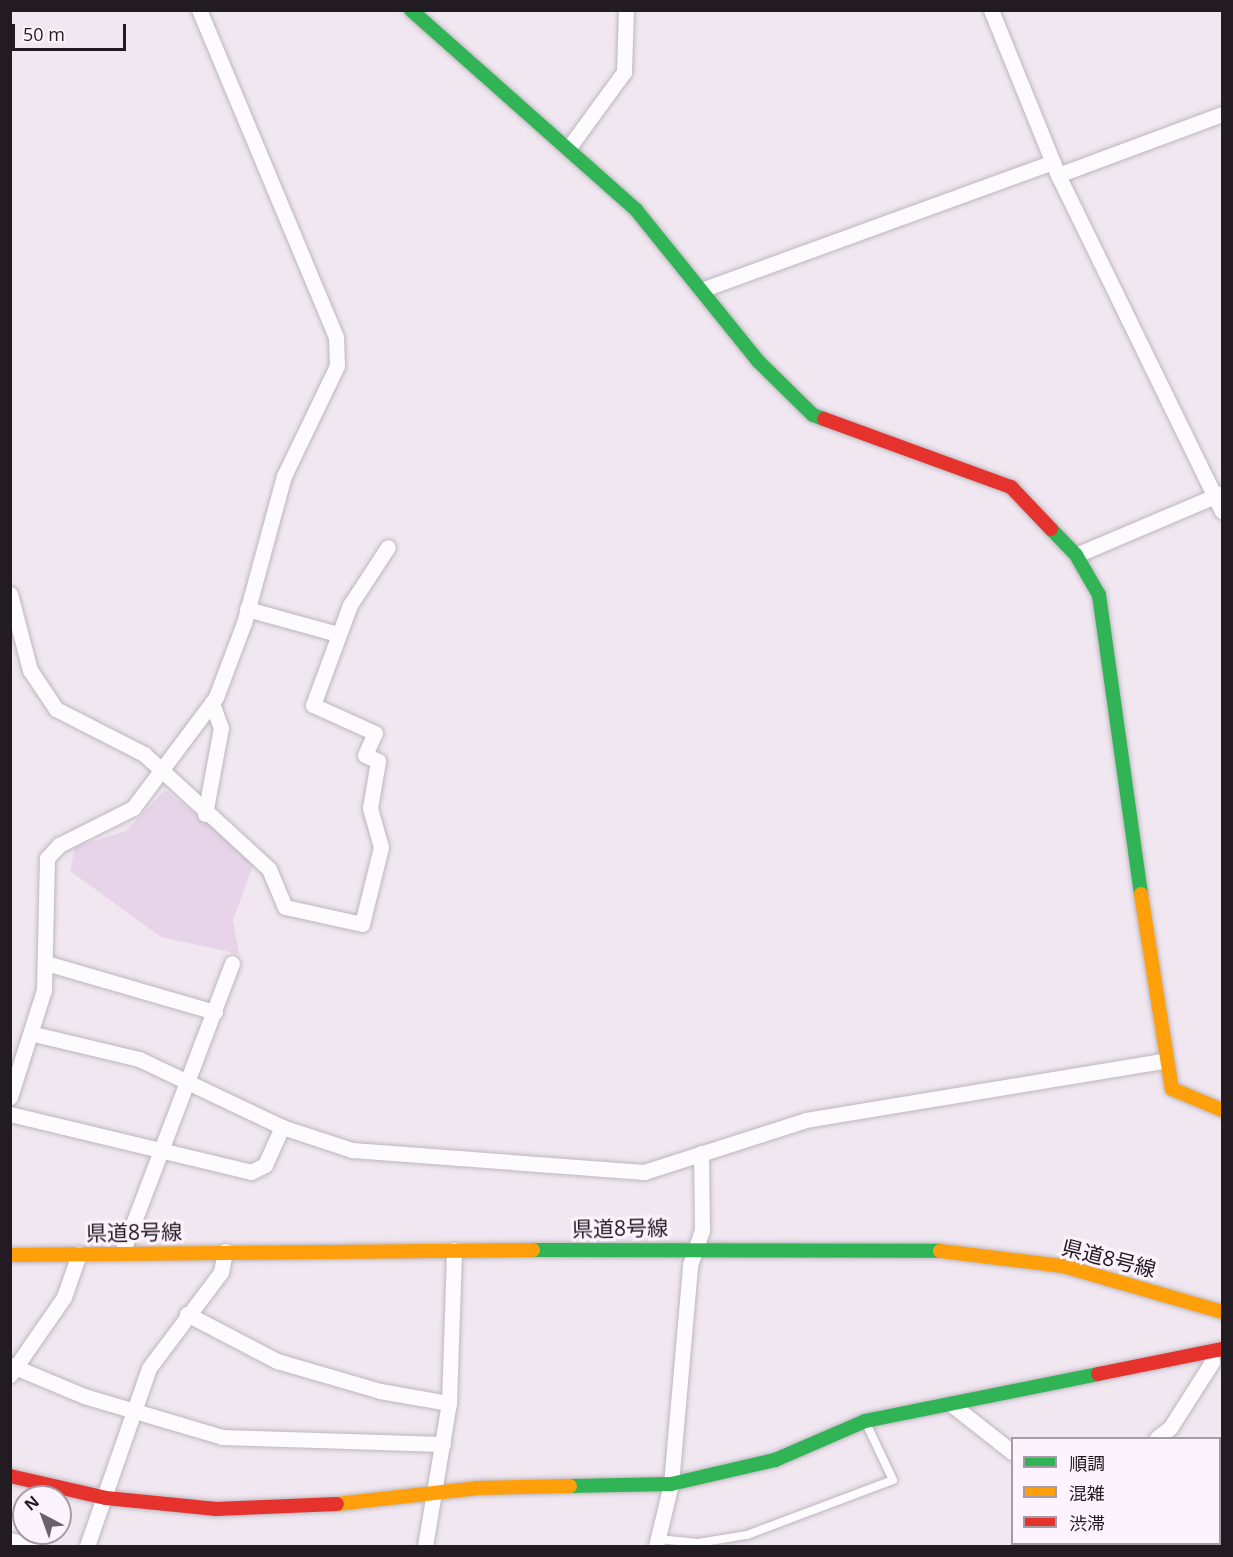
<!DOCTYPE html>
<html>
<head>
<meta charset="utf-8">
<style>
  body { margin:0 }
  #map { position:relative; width:1233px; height:1557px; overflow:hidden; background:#f0e7f1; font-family:"Open Sans","Noto Sans JP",sans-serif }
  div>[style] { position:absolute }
  .green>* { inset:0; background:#e8d4e9 }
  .roads { filter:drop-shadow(0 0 2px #bdb6bd) drop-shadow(0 0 2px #bdb6bd) }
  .lane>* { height:8px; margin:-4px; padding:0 4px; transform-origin:4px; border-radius:4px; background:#fdfbfd }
  .street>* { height:15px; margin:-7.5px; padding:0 7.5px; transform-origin:7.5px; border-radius:7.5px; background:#fdfbfd }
  .fast>* { height:14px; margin:-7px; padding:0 7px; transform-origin:7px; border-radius:7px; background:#30b455 }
  .slow>* { height:14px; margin:-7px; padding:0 7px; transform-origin:7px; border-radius:7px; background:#ff9f0a }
  .jam>* { height:14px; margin:-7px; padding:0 7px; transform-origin:7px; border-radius:7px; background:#e5322d }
  span { translate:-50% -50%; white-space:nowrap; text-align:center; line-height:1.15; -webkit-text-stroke:6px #fdf3fe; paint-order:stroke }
  .street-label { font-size:21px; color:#221b22 }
  .frame { position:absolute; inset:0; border:12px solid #221b22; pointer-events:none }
  .legend { position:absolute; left:1011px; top:1437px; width:210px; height:108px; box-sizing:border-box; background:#fdf3fe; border:2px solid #a59da6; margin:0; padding:8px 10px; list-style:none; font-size:18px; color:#221b22 }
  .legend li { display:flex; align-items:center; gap:12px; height:30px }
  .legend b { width:30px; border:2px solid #a59da6 }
  .north { position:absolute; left:12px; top:1485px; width:60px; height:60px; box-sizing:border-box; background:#fdf3fe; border:2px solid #a59da6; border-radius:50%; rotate:319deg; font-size:16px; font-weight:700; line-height:24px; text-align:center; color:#221b22 }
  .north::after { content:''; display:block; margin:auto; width:21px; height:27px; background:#6a626a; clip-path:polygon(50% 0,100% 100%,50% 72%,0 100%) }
  .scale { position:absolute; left:12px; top:24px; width:114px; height:27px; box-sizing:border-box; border:3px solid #221b22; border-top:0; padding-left:8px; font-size:18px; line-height:21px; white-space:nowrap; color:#221b22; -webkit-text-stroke:4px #fdf3fe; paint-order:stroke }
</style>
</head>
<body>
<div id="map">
  <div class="green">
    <div style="clip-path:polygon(165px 790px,255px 860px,233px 920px,239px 954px,161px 937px,70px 871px,75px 847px,126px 831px)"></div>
  </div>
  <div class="roads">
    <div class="lane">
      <div style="left:658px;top:1539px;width:40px;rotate:5.7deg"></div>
      <div style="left:698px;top:1543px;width:50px;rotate:-9.3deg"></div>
      <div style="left:747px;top:1535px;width:156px;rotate:-20.6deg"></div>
      <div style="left:893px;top:1480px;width:65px;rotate:-115.4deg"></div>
    </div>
    <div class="street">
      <div style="left:991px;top:10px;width:178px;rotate:67.9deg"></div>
      <div style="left:1058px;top:175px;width:374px;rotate:64deg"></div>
      <div style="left:570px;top:146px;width:92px;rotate:-53.9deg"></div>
      <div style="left:624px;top:72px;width:62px;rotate:-88.2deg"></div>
      <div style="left:1058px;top:175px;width:175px;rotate:-20.4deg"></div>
      <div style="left:704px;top:289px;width:371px;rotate:-20deg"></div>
      <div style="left:1076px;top:555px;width:159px;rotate:-23deg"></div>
      <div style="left:10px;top:594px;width:79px;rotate:75.3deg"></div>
      <div style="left:30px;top:670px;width:47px;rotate:56.3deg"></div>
      <div style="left:56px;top:709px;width:99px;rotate:27.1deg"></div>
      <div style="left:144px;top:754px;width:170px;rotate:42.6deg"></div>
      <div style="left:269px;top:869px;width:41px;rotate:67.2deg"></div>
      <div style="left:285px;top:907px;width:79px;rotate:12.4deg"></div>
      <div style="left:362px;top:924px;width:79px;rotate:-76.1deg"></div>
      <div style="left:381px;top:847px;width:41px;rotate:-105.8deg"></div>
      <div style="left:370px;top:808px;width:48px;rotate:-80.3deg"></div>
      <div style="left:378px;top:761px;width:14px;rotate:-155deg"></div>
      <div style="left:365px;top:755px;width:24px;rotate:-66deg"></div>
      <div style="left:375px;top:733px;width:68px;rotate:-155.7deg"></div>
      <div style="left:313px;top:705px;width:107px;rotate:-69.7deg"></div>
      <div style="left:350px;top:605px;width:69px;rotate:-56.8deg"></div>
      <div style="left:247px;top:609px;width:94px;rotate:15.4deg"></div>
      <div style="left:205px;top:814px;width:87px;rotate:-79.5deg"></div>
      <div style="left:221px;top:728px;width:27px;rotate:-110deg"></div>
      <div style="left:46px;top:963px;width:176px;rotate:16.2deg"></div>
      <div style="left:34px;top:1034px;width:108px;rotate:13.4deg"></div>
      <div style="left:139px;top:1059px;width:158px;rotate:25.4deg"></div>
      <div style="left:282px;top:1127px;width:74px;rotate:18.2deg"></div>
      <div style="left:352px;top:1150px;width:293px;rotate:4.3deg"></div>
      <div style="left:644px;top:1172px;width:170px;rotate:-17.8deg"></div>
      <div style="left:806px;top:1120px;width:363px;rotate:-9.4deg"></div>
      <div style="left:10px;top:1097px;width:112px;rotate:-72.4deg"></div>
      <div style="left:44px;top:990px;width:132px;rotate:-88.7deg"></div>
      <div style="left:47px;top:858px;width:18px;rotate:-47deg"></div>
      <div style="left:59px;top:845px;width:83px;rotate:-26.6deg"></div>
      <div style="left:133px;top:808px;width:139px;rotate:-53.2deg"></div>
      <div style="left:216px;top:697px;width:79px;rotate:-69.3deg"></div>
      <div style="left:244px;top:623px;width:152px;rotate:-74.8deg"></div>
      <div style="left:284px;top:476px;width:122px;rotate:-64.3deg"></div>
      <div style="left:337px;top:366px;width:29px;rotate:-92deg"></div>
      <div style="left:336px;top:337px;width:355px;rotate:-112.7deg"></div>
      <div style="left:10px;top:1114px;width:248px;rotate:13.5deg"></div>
      <div style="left:251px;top:1172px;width:16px;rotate:-27deg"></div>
      <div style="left:265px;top:1165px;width:42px;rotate:-65.9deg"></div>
      <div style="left:122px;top:1253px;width:310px;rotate:-69.2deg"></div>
      <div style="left:187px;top:1314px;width:102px;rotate:27.6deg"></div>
      <div style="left:277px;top:1361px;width:107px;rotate:16.2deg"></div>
      <div style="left:380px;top:1391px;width:70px;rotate:9.9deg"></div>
      <div style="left:10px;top:1365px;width:80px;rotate:22.7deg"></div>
      <div style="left:84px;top:1396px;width:144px;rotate:16.5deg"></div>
      <div style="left:222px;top:1437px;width:221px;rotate:1.8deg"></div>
      <div style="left:10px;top:1375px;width:95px;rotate:-55.3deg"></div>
      <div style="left:64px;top:1297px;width:46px;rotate:-70.8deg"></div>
      <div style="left:951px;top:1404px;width:78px;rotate:38.2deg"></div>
      <div style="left:1157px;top:1438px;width:16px;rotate:-38deg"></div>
      <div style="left:1170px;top:1428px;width:78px;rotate:-57.5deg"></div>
      <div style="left:1212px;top:1362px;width:10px;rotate:-101deg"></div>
      <div style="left:1220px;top:1517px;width:5px;rotate:-68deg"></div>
      <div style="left:10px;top:1540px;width:23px;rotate:15deg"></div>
      <div style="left:87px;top:1546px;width:188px;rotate:-70.8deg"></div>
      <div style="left:149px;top:1368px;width:120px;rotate:-53.1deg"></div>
      <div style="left:221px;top:1272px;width:21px;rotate:-79deg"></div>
      <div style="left:425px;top:1546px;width:145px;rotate:-80.5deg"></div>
      <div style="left:449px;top:1403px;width:153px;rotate:-88.1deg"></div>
      <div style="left:656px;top:1546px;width:64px;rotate:-76.4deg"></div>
      <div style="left:671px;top:1484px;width:220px;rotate:-85deg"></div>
      <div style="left:690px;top:1265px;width:36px;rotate:-71deg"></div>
      <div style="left:702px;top:1231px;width:78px;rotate:-90.7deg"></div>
      <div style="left:1035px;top:1546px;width:4px;rotate:-27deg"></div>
      <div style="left:1201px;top:1546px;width:3px;rotate:-45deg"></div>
    </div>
    <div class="fast">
      <div style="left:411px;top:10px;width:302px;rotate:41.6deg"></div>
      <div style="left:637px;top:211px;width:193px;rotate:51.1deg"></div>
      <div style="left:758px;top:361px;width:77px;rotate:44.5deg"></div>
      <div style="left:813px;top:415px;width:12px;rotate:20deg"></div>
      <div style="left:1051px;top:529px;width:36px;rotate:46deg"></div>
      <div style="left:1076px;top:555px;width:46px;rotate:60.1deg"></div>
      <div style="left:1099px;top:595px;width:302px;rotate:82deg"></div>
      <div style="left:533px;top:1250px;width:407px;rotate:0.1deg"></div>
      <div style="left:570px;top:1486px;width:101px;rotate:-1.1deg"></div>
      <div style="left:671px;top:1484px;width:107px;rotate:-13deg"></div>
      <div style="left:775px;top:1460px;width:98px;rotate:-23.4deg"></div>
      <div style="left:865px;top:1421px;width:238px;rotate:-11.4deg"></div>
    </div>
    <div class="slow">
      <div style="left:1141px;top:894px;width:197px;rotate:81deg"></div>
      <div style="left:1172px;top:1089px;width:54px;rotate:22.8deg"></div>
      <div style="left:940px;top:1251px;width:124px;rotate:7deg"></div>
      <div style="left:1063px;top:1266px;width:166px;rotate:16.1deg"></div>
      <div style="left:10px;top:1255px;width:523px;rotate:-0.55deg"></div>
      <div style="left:337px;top:1504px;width:142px;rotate:-6.5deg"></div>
      <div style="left:478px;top:1488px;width:92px;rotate:-1.2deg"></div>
    </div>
    <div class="jam">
      <div style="left:824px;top:419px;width:199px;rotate:20deg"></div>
      <div style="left:1011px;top:487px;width:58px;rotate:46.4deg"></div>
      <div style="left:1098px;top:1374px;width:126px;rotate:-11.4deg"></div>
      <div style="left:10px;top:1476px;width:98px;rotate:12.9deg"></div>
      <div style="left:106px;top:1498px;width:111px;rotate:5.7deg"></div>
      <div style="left:216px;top:1509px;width:121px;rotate:-2.4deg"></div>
    </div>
  </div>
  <div class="street-label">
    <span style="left:620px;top:1228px;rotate:-1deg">県道8号線</span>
    <span style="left:134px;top:1232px;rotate:-1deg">県道8号線</span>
    <span style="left:1109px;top:1258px;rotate:14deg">県道8号線</span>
  </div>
  <div class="frame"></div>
  <ul class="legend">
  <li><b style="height:8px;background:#30b455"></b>順調</li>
  <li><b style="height:8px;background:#ff9f0a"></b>混雑</li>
  <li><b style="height:8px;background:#e5322d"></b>渋滞</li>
  </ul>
  <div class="north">N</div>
  <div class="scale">50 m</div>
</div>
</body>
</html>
